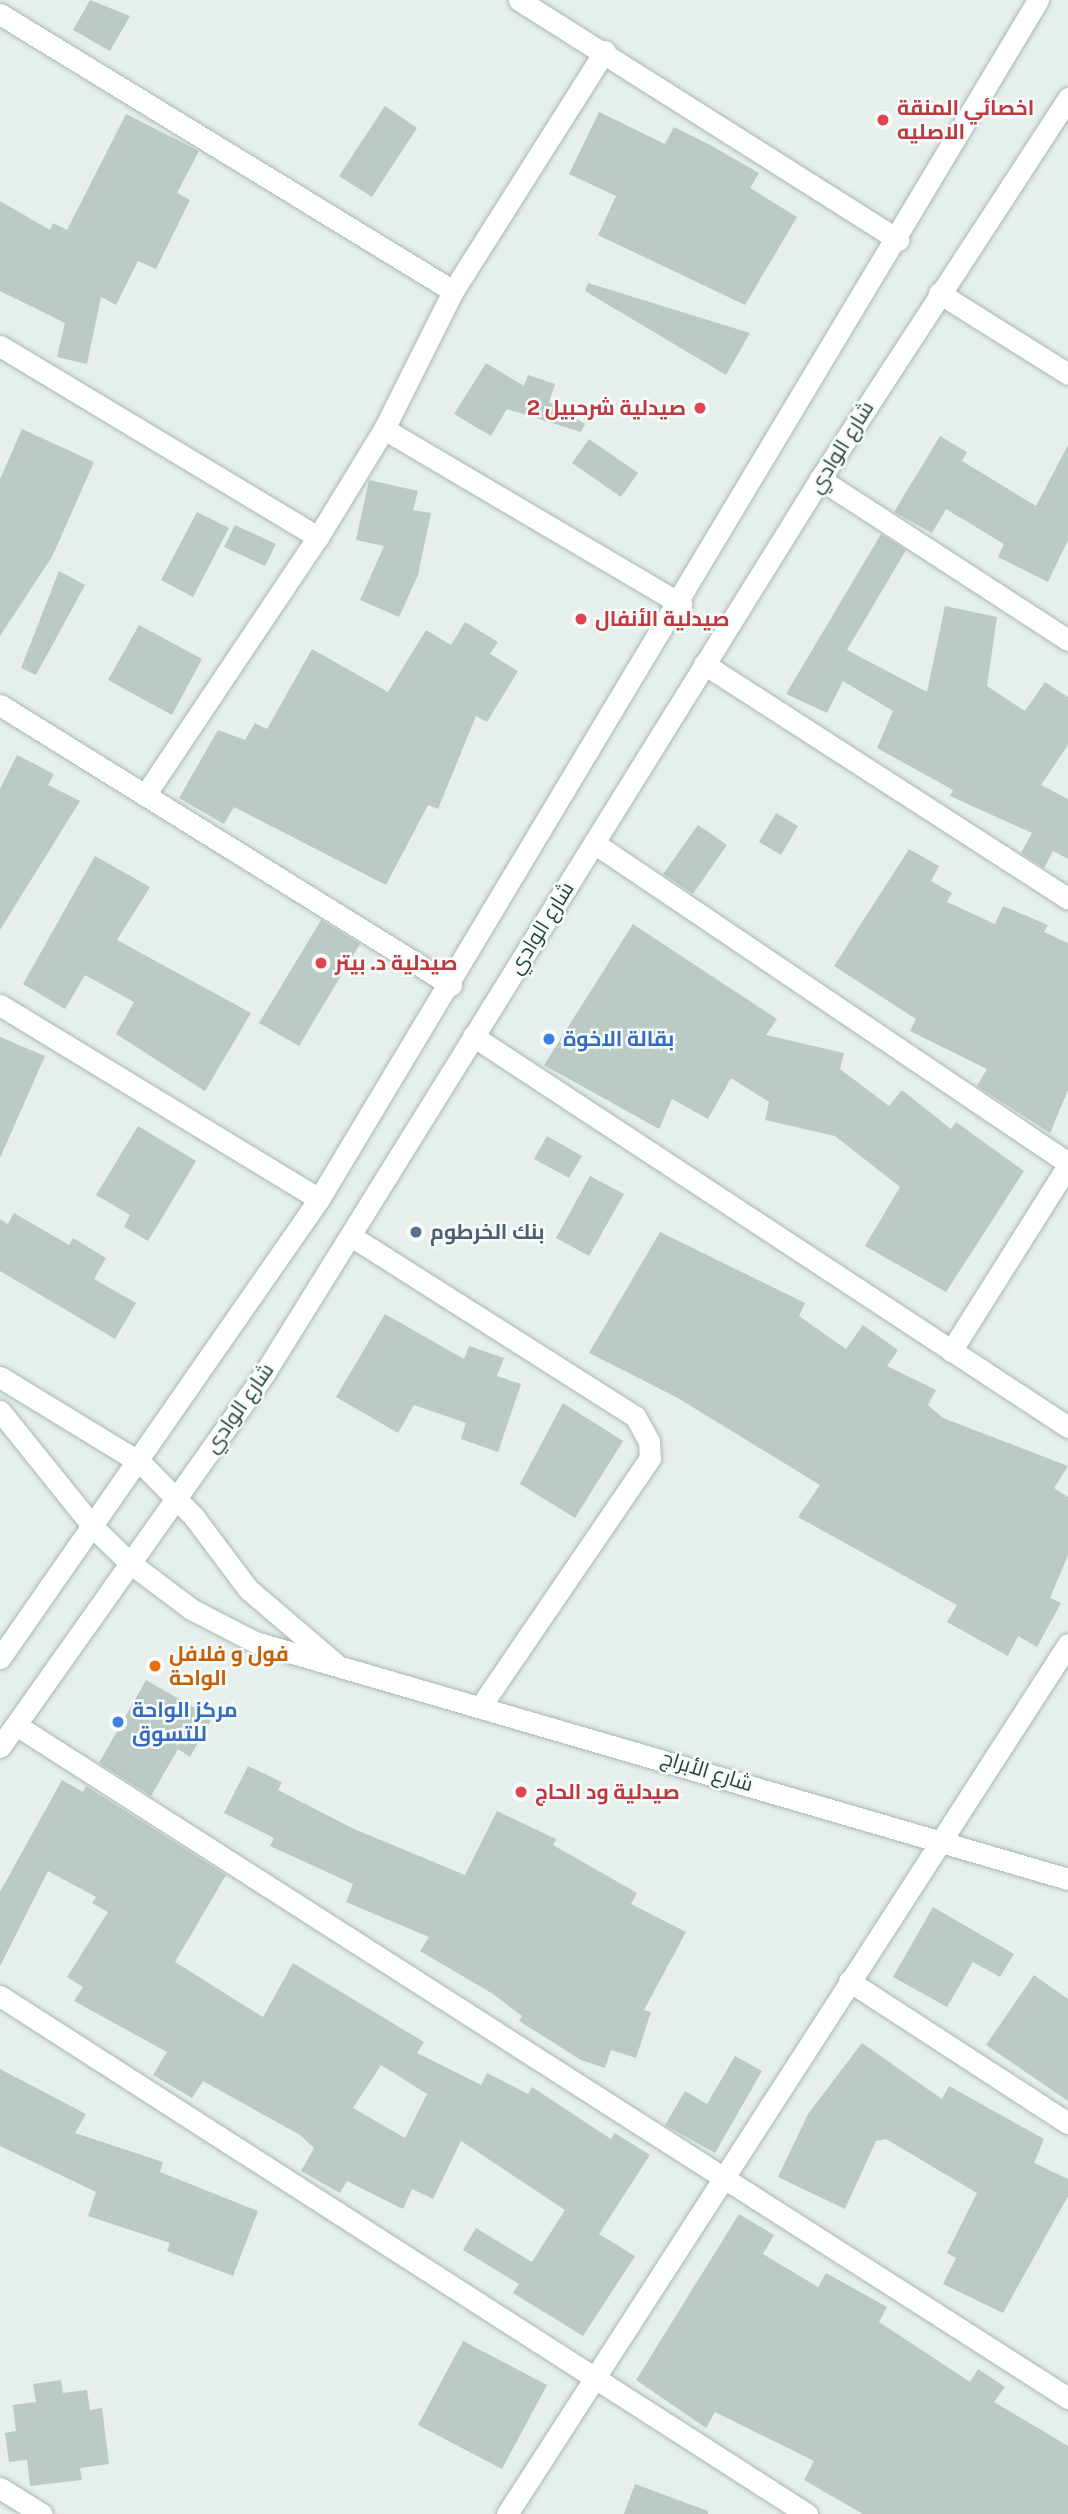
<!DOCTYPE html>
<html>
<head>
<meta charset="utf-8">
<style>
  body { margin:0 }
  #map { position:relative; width:1068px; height:2514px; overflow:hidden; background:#e6efeb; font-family:"Public Sans",Cairo,sans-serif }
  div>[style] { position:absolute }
  .building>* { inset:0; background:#bbcac4 }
  .roads { filter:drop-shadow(0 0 2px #a8b8b2) drop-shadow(0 0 2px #a8b8b2) }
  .minor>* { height:21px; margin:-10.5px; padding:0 10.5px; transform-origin:10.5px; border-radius:10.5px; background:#fff }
  .tertiary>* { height:21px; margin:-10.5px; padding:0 10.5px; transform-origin:10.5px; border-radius:10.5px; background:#fff }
  .secondary>* { height:21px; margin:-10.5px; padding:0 10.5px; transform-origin:10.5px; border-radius:10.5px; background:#fff }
  .dots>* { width:19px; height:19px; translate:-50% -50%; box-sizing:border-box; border:4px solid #f7fbf9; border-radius:50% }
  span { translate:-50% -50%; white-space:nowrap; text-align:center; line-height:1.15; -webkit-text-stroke:5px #f7fbf9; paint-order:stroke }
  .health-label { font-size:21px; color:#be3a42; font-weight:700 }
  .left { translate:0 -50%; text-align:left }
  .right { translate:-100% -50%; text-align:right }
  .street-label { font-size:21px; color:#24423a }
  .shop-label { font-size:21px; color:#366cbe; font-weight:700 }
  .service-label { font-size:21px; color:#4e5e75; font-weight:700 }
  .food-label { font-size:21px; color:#c56008; font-weight:700 }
</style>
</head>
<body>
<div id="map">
  <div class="building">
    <div style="clip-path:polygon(90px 0,130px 16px,110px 51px,73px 30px)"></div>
    <div style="clip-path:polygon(385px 106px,417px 128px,372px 197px,339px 176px)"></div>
    <div style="clip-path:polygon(599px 112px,665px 144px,674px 127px,710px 145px,759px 173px,750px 188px,797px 217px,745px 305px,598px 235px,616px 196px,569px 174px)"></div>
    <div style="clip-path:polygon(126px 114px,199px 151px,177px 193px,190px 200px,156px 269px,138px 261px,116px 305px,101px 297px,87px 364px,57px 357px,65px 323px,0 291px,0 201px,50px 230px,53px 223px,67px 230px)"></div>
    <div style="clip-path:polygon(588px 283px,750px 333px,726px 375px,585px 291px)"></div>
    <div style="clip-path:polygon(486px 363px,524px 386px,528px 375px,555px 384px,549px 402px,585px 424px,581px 432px,507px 409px,491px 436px,454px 414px)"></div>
    <div style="clip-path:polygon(22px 429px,94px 462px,52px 557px,0 636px,0 479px)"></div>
    <div style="clip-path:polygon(940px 436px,967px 452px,962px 461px,1036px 506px,1068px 445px,1068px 540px,1048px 582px,998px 557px,1004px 544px,946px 509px,932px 533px,894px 512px)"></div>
    <div style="clip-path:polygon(589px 439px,638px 473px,621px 497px,572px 463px)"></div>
    <div style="clip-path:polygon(369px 480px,418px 491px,413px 510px,431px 513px,418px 575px,399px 617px,360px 600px,384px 546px,356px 540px)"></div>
    <div style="clip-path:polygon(197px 512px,229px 528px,193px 597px,161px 580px)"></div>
    <div style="clip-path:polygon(235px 525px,276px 544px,265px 566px,224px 547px)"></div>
    <div style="clip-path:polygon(881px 534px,906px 550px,847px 650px,927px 692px,945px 606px,997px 617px,987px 686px,1025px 711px,1045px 682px,1068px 697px,1068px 745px,1041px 785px,1068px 799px,1068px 859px,1053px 851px,1044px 868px,1021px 853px,1032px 833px,950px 796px,953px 790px,877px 748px,893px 711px,843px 681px,827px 713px,786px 694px)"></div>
    <div style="clip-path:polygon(59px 571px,85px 585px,36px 675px,21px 668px)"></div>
    <div style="clip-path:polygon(465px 622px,498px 642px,490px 654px,518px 671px,487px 722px,476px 716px,438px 809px,428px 805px,386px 885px,234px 807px,224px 824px,179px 798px,218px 730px,245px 740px,255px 723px,267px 729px,312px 649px,388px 692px,426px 630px,451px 645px)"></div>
    <div style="clip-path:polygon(139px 625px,202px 659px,172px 715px,108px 680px)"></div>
    <div style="clip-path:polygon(17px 755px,54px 774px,48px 785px,80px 801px,0 930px,0 789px)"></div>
    <div style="clip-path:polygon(776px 813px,798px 826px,781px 855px,759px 842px)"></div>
    <div style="clip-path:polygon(698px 825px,727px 845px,693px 894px,663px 874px)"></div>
    <div style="clip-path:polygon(909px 849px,939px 866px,931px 881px,952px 893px,947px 902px,995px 924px,1003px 906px,1048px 925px,1044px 932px,1068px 943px,1068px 1090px,1050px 1133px,977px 1086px,987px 1069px,910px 1031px,916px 1019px,834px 966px)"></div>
    <div style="clip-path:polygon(95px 856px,150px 887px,117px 940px,251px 1013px,205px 1091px,116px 1034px,134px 1002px,85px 975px,65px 1009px,23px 984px)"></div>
    <div style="clip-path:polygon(321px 920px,360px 944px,299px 1046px,259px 1023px)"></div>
    <div style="clip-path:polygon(633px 924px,777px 1019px,766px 1035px,844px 1053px,840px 1069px,889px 1106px,902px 1090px,951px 1129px,956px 1122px,1024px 1171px,946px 1292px,865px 1246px,900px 1187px,835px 1136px,765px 1120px,769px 1102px,731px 1078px,708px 1119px,672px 1099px,659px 1129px,544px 1065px)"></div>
    <div style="clip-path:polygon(0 1037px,45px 1056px,0 1158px)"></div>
    <div style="clip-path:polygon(138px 1126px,196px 1161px,148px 1241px,124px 1227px,130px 1215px,96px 1195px)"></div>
    <div style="clip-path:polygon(547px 1136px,582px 1156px,569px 1178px,534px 1159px)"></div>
    <div style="clip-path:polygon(590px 1176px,624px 1194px,589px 1256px,556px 1238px)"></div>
    <div style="clip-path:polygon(14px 1213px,69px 1245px,73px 1238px,106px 1258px,94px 1279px,136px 1303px,115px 1339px,0 1271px,0 1219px,8px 1224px)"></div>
    <div style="clip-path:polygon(660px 1232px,805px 1303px,799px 1316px,846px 1349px,863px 1325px,898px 1350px,887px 1366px,936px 1390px,928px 1405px,943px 1418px,1068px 1466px,1054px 1488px,1068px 1497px,1068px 1555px,1050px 1598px,1061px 1603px,1037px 1647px,1018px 1636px,1008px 1656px,947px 1622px,957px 1605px,798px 1517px,820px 1485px,676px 1397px,589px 1353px)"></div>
    <div style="clip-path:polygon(385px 1314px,464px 1359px,469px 1346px,504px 1358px,497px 1376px,521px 1384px,498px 1452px,461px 1439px,466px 1423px,414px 1405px,398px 1433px,336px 1397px)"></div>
    <div style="clip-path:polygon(563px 1403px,623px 1441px,575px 1518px,520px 1484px)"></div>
    <div style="clip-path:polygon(146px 1680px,212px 1718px,190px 1757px,178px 1749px,151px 1796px,99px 1763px)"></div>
    <div style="clip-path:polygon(248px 1766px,282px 1782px,278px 1790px,354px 1829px,465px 1875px,497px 1811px,556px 1839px,553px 1845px,637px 1893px,631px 1904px,686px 1932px,644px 2010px,651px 2012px,636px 2058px,611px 2050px,605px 2068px,581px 2060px,519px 2021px,522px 2016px,493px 1994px,420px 1951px,429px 1937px,346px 1902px,353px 1884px,270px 1846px,274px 1838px,224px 1813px)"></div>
    <div style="clip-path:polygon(evenodd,62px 1780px,83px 1792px,86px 1786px,226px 1875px,175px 1962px,263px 2017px,293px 1963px,424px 2042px,417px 2053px,481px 2085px,487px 2073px,528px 2094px,532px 2087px,611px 2139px,615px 2133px,650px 2155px,599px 2234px,635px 2256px,583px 2336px,513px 2293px,519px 2284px,463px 2250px,476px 2228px,532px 2262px,565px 2210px,461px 2141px,433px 2199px,412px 2189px,403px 2209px,347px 2181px,340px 2193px,301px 2171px,314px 2148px,300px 2135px,203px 2081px,192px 2098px,153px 2075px,167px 2052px,74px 2001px,83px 1987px,67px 1977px,108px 1912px,92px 1903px,96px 1897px,48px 1871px,0 1966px,0 1892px,62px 1780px,381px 2065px,427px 2094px,405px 2138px,353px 2108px,381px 2065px)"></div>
    <div style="clip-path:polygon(933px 1907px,1014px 1954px,1000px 1977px,973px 1962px,947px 2007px,893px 1977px)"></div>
    <div style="clip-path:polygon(1034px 1975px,1068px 1999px,1068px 2101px,986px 2045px)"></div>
    <div style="clip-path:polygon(862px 2043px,942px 2099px,949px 2086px,1044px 2139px,1034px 2163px,1068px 2179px,1068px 2196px,1003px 2313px,943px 2284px,956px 2258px,947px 2253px,977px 2193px,886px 2139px,876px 2141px,845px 2209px,778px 2177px,808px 2114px)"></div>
    <div style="clip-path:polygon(735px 2056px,762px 2071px,715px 2153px,665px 2125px,685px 2091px,707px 2104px)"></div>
    <div style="clip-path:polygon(0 2069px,86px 2114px,75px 2133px,163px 2162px,160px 2172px,258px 2211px,233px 2276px,167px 2251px,170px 2243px,88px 2216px,96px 2192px,0 2146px)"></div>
    <div style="clip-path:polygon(739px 2214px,774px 2235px,763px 2254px,818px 2287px,826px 2273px,887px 2307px,879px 2322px,970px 2382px,978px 2369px,1005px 2387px,994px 2402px,1068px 2446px,1068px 2514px,863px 2514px,804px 2480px,814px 2461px,715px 2412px,706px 2428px,636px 2380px)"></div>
    <div style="clip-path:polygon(463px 2341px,547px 2385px,502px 2469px,418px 2425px)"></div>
    <div style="clip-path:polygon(61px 2380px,63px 2393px,87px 2390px,90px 2410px,102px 2408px,109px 2464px,80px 2468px,82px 2480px,30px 2486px,27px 2460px,9px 2462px,5px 2433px,16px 2431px,13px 2405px,36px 2402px,33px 2384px)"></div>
    <div style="clip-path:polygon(635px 2484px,708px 2511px,708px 2514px,624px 2514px)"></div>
  </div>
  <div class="roads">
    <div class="minor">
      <div style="left:519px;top:0;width:449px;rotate:32.3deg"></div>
      <div style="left:0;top:14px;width:531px;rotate:31.44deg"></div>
      <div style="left:939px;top:293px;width:152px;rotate:32.1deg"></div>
      <div style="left:0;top:346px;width:371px;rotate:31deg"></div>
      <div style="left:384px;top:429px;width:345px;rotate:30.5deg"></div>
      <div style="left:820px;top:479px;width:296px;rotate:33deg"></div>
      <div style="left:704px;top:664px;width:433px;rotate:32.8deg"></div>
      <div style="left:0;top:705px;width:531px;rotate:31.83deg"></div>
      <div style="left:145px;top:795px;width:311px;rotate:-56.2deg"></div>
      <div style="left:318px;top:537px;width:127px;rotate:-58.6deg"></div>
      <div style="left:384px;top:429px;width:154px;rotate:-63.4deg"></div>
      <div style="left:453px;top:291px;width:284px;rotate:-57.7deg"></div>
      <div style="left:594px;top:843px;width:572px;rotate:34.02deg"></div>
      <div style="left:0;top:1005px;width:373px;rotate:31.3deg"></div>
      <div style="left:473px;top:1036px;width:712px;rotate:33.31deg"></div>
      <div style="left:351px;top:1236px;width:336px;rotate:32.4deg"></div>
      <div style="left:635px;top:1416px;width:29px;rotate:61deg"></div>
      <div style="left:649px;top:1441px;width:17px;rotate:87deg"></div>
      <div style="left:650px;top:1458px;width:298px;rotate:124.3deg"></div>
      <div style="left:951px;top:1351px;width:220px;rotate:-57.8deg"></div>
      <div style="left:16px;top:1725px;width:1249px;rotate:32.61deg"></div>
      <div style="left:849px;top:1981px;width:261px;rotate:33deg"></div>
      <div style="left:0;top:1996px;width:959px;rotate:32.7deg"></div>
      <div style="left:0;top:2488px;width:49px;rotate:31.8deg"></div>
      <div style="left:507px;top:2514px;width:1035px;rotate:-57.18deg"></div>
    </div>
    <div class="tertiary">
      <div style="left:0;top:1377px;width:165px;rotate:31.4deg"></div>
      <div style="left:141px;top:1463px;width:76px;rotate:45.5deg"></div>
      <div style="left:194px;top:1517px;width:90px;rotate:53.1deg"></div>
      <div style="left:248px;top:1589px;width:114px;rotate:40.4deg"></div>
      <div style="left:0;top:1411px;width:150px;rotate:51.2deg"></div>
      <div style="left:94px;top:1528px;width:50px;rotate:44.2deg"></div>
      <div style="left:130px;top:1563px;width:76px;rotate:37deg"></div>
      <div style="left:191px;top:1609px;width:72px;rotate:27.3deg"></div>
      <div style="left:255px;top:1642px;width:847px;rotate:16.25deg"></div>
    </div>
    <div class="secondary">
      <div style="left:0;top:1658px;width:559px;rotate:-55.2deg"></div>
      <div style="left:319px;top:1199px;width:1398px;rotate:-59.05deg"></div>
      <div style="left:0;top:1747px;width:457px;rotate:-54.7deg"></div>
      <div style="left:264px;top:1374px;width:1054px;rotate:-58.15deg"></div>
      <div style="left:820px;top:479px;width:455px;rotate:-56.9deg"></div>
    </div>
  </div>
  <div class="dots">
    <div style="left:883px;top:120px;background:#e0444e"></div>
    <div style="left:700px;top:408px;background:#e0444e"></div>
    <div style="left:581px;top:619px;background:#e0444e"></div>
    <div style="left:321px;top:963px;background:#e0444e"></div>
    <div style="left:549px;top:1039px;background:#3f7fe0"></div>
    <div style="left:416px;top:1232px;background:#5c6f8a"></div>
    <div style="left:155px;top:1666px;background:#e8710a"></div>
    <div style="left:118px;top:1722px;background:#3f7fe0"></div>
    <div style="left:521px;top:1792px;background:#e0444e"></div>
  </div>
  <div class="health-label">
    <span class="left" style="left:897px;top:120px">اخصائي المنقة<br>الاصليه</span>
    <span class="right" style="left:686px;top:408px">صيدلية شرحبيل 2</span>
    <span class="left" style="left:595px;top:619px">صيدلية الأنفال</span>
    <span class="left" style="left:335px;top:963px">صيدلية د. بيتر</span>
    <span class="left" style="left:535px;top:1792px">صيدلية ود الحاج</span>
  </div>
  <div class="street-label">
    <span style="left:841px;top:447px;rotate:-58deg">شارع الوادي</span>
    <span style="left:541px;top:928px;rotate:-58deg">شارع الوادي</span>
    <span style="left:239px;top:1408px;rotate:-55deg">شارع الوادي</span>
    <span style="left:707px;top:1771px;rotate:17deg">شارع الأبراج</span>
  </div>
  <div class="shop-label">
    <span class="left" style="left:563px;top:1039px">بقالة الاخوة</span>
    <span class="left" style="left:132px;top:1722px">مركز الواحة<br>للتسوق</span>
  </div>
  <div class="service-label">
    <span class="left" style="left:430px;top:1232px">بنك الخرطوم</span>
  </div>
  <div class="food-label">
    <span class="left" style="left:169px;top:1666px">فول و فلافل<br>الواحة</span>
  </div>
</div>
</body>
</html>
